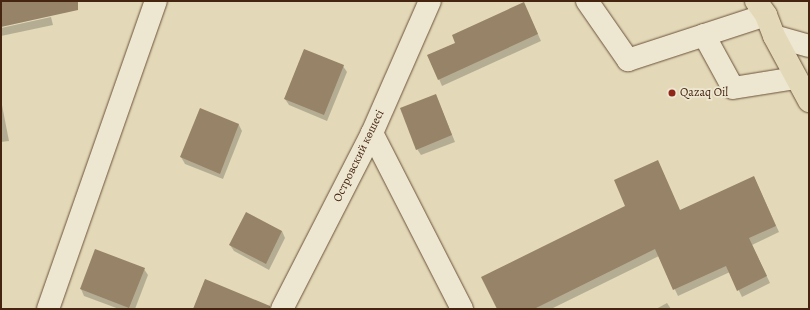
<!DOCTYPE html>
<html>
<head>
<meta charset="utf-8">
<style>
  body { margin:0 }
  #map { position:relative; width:810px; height:310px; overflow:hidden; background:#e3d9b8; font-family:Alegreya,serif }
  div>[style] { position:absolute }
  .shadow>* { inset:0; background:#0003 }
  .building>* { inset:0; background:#978367 }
  .roads { filter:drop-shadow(0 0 1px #6c523a) drop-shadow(0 0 1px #6c523a) }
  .minor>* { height:22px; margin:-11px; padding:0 11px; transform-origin:11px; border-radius:11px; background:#ede6d1 }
  .major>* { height:22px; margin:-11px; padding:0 11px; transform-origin:11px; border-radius:11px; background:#e3d9b8 }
  .dots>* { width:11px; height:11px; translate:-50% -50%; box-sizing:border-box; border:2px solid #ede6d1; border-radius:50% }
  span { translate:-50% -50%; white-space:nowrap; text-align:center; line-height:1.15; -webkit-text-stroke:3.5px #ede6d1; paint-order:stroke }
  .poi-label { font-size:12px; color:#452510 }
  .left { translate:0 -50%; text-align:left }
  .street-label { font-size:12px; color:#452510 }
  .frame { position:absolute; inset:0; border:2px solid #452510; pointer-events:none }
</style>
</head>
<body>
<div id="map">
  <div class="shadow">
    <div style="clip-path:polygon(527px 10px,541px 41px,442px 86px,439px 79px)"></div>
    <div style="clip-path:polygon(51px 17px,53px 25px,1px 36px,1px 28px)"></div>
    <div style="clip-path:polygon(343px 66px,347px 72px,327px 121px,289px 105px,285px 99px)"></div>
    <div style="clip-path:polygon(436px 95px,455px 142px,421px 155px,417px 149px)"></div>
    <div style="clip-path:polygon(1px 100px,9px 141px,1px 142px)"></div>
    <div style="clip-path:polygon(200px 109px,239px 125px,242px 131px,223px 179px,185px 164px,181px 157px)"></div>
    <div style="clip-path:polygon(754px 177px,779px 232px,752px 245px,770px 283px,742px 297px,730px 272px,678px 296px,659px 256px,551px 309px,498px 309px,680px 211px)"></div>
    <div style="clip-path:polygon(282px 231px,285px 238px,269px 270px,234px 251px,230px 245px)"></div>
    <div style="clip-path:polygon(144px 269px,148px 275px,135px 309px,119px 309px,84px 296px,81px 289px)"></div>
    <div style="clip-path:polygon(667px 303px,671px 309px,656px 309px)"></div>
  </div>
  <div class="building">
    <div style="clip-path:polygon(1px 1px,78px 1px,78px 10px,1px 27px)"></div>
    <div style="clip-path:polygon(524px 2px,538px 34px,438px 80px,427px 55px,455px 43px,452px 35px)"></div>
    <div style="clip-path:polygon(304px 49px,344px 65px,324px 115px,284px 99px)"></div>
    <div style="clip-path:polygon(436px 94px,452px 135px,416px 150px,400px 108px)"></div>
    <div style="clip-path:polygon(200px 108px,239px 124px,220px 174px,180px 157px)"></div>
    <div style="clip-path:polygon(658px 160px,680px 210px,754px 176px,776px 226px,749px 238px,767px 276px,737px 291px,726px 266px,673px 290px,655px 249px,534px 309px,497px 309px,481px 277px,625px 206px,614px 180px)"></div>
    <div style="clip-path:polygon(246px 212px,282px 231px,266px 264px,229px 245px)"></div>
    <div style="clip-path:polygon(95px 249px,145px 268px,129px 308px,80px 289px)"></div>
    <div style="clip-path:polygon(205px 279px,270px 306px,270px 309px,193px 309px)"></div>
  </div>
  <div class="roads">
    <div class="minor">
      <div style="left:587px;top:1px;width:72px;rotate:55.2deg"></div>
      <div style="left:628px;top:60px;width:145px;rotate:-18.1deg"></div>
      <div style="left:704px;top:35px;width:60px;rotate:61.3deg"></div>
      <div style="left:733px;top:88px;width:64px;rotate:-9deg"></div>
      <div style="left:774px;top:36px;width:36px;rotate:16deg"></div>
      <div style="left:372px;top:133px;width:198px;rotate:62.9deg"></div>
      <div style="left:48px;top:309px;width:326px;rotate:-70.7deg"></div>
      <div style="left:282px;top:309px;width:198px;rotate:-62.9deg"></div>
      <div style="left:372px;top:133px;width:144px;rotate:-66.3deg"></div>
    </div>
    <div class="major">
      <div style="left:756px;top:1px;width:17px;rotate:54deg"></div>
      <div style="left:766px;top:15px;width:22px;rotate:69deg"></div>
      <div style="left:774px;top:36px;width:74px;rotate:61.7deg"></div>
    </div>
  </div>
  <div class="dots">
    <div style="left:672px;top:93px;background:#8f2418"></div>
  </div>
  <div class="poi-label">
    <span class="left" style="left:680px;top:93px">Qazaq Oil</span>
  </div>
  <div class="street-label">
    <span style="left:359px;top:156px;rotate:-64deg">Островский көшесі</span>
  </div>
  <div class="frame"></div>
</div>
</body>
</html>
